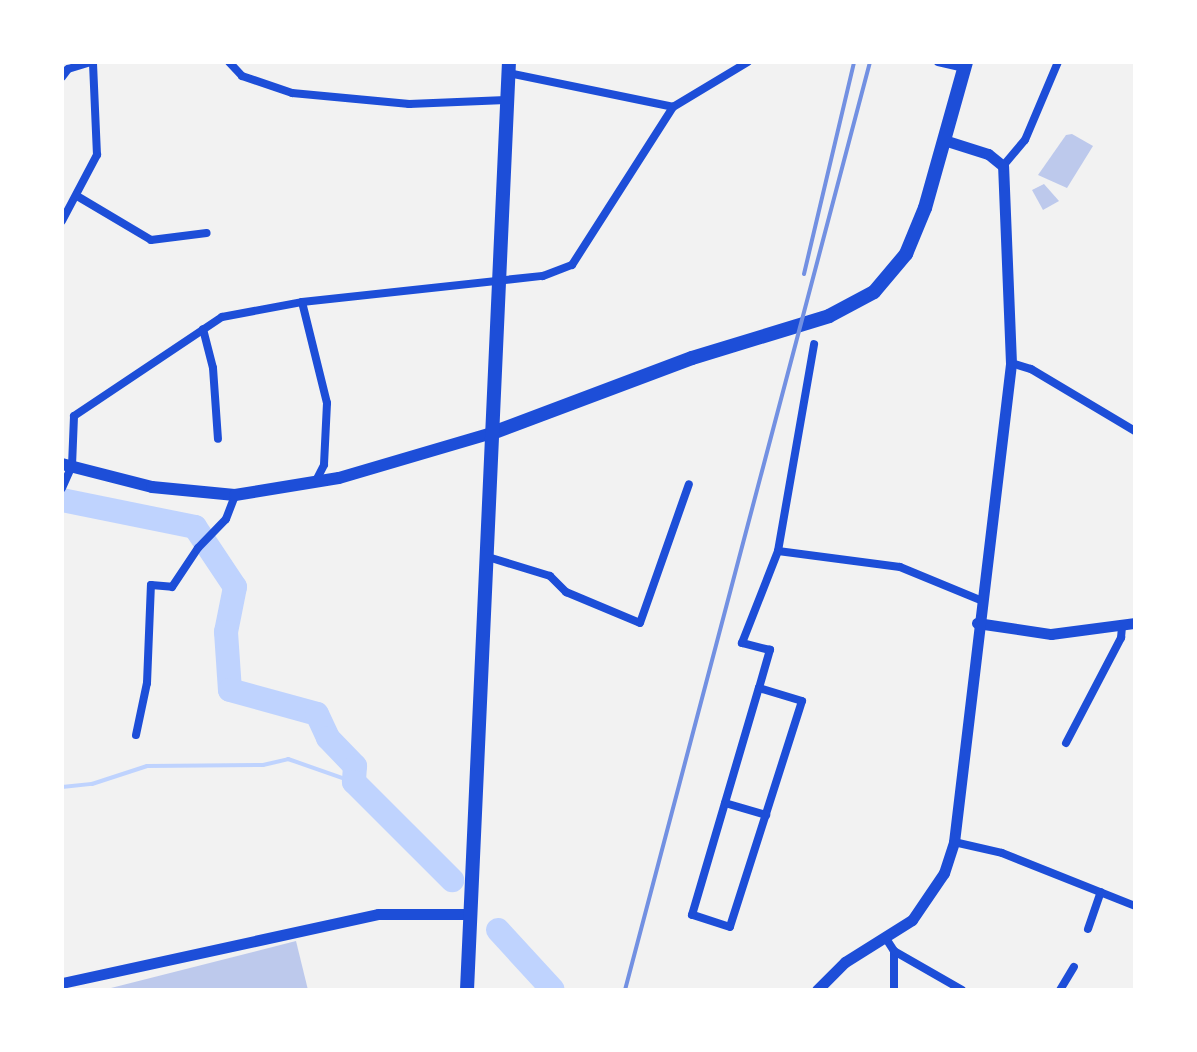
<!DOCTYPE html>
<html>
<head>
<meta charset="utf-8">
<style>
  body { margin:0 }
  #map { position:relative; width:1197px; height:1052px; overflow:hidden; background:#f2f2f2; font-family:Inter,sans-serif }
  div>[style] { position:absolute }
  .stream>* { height:4px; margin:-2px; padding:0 2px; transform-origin:2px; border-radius:2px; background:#bfd3fe }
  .river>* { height:24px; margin:-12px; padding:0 12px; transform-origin:12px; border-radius:12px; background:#bfd3fe }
  .building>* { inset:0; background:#bdc9ec }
  .minor>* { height:8px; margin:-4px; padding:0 4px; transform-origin:4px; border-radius:4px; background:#1d4ed8 }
  .tertiary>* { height:11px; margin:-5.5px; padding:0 5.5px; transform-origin:5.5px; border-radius:5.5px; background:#1d4ed8 }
  .secondary>* { height:12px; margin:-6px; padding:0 6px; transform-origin:6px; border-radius:6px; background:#1d4ed8 }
  .trunk>* { height:14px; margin:-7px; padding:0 7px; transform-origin:7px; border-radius:7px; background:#1d4ed8 }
  .rail>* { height:4px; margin:-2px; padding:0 2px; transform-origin:2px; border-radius:2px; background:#7290e2 }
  span { translate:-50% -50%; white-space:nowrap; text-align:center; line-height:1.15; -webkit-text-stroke:7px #fff; paint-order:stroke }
  .frame { position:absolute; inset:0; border:64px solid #fff; pointer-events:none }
</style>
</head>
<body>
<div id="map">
  <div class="stream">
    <div style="left:62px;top:787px;width:30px;rotate:-6deg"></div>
    <div style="left:92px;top:784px;width:58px;rotate:-18.1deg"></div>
    <div style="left:147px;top:766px;width:116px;rotate:-0.5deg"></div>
    <div style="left:263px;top:765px;width:26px;rotate:-13deg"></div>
    <div style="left:288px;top:759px;width:70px;rotate:19.2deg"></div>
  </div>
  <div class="river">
    <div style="left:62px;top:500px;width:136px;rotate:11.5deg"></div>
    <div style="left:195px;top:527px;width:72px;rotate:56.3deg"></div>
    <div style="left:235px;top:587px;width:46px;rotate:101.3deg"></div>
    <div style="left:226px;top:632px;width:58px;rotate:86.1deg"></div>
    <div style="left:230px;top:690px;width:90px;rotate:15.4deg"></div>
    <div style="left:317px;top:714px;width:26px;rotate:65deg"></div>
    <div style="left:328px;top:738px;width:39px;rotate:46deg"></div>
    <div style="left:355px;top:766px;width:16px;rotate:94deg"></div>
    <div style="left:354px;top:782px;width:139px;rotate:45deg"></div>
    <div style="left:498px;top:930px;width:81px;rotate:47.5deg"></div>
  </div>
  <div class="building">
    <div style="clip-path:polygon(1072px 134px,1093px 146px,1067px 188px,1038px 175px,1066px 135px)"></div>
    <div style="clip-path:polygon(1044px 184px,1059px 201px,1043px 210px,1032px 190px)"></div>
    <div style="clip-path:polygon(296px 941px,308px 990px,107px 990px,107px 989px)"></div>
  </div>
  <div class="minor">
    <div style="left:229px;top:62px;width:19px;rotate:47deg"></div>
    <div style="left:242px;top:76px;width:53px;rotate:18.8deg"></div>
    <div style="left:292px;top:93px;width:118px;rotate:5.4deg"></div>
    <div style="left:409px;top:104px;width:97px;rotate:-2.4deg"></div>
    <div style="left:938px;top:62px;width:27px;rotate:13deg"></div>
    <div style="left:508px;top:73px;width:168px;rotate:11.6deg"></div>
    <div style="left:673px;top:107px;width:87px;rotate:-31deg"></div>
    <div style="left:62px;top:77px;width:10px;rotate:-53deg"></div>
    <div style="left:68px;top:69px;width:24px;rotate:-17deg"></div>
    <div style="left:1003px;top:166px;width:34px;rotate:-50deg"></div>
    <div style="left:1025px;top:140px;width:85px;rotate:-67.1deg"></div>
    <div style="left:77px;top:196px;width:86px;rotate:30.7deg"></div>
    <div style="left:151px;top:240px;width:56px;rotate:-7.1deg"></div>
    <div style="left:62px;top:221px;width:75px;rotate:-62.1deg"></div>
    <div style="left:97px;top:155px;width:93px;rotate:-92.5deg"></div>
    <div style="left:302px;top:302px;width:104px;rotate:76.1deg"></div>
    <div style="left:327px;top:403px;width:62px;rotate:92.8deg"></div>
    <div style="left:324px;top:465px;width:20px;rotate:117deg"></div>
    <div style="left:203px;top:329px;width:40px;rotate:75.6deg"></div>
    <div style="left:213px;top:368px;width:71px;rotate:86deg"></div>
    <div style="left:1011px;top:363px;width:21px;rotate:17deg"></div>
    <div style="left:1031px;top:369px;width:121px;rotate:30.8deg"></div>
    <div style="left:62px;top:488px;width:24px;rotate:-66deg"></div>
    <div style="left:72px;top:466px;width:50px;rotate:-87.7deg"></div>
    <div style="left:74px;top:416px;width:178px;rotate:-33.8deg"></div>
    <div style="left:222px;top:317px;width:81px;rotate:-10.6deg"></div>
    <div style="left:302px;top:302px;width:242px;rotate:-6.2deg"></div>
    <div style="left:543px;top:276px;width:31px;rotate:-21deg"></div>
    <div style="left:572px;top:265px;width:188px;rotate:-57.4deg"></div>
    <div style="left:778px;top:551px;width:123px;rotate:7.5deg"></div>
    <div style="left:900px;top:567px;width:87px;rotate:22.4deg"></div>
    <div style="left:488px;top:557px;width:65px;rotate:17deg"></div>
    <div style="left:550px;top:576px;width:23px;rotate:45deg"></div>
    <div style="left:566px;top:592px;width:80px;rotate:22.7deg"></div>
    <div style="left:640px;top:623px;width:147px;rotate:-70.6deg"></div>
    <div style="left:759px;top:688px;width:45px;rotate:16.8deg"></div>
    <div style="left:802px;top:701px;width:237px;rotate:107.7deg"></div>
    <div style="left:730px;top:927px;width:40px;rotate:-162deg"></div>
    <div style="left:692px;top:915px;width:237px;rotate:-73.6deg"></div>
    <div style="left:759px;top:688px;width:40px;rotate:-74deg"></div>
    <div style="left:770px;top:650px;width:29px;rotate:-166deg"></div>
    <div style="left:742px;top:643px;width:99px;rotate:-68.6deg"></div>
    <div style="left:778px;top:551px;width:210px;rotate:-80.1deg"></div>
    <div style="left:136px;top:735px;width:53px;rotate:-78.1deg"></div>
    <div style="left:147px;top:683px;width:98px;rotate:-87.7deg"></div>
    <div style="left:151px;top:585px;width:21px;rotate:5deg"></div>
    <div style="left:172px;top:587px;width:47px;rotate:-56.3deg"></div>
    <div style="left:198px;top:548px;width:40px;rotate:-46deg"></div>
    <div style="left:226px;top:519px;width:26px;rotate:-69deg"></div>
    <div style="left:1066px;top:743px;width:119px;rotate:-62.4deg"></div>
    <div style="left:1121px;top:638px;width:12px;rotate:-85deg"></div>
    <div style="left:725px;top:803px;width:43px;rotate:16.3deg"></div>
    <div style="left:954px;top:842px;width:49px;rotate:12.9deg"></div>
    <div style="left:1002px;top:853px;width:143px;rotate:21.7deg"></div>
    <div style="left:1088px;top:929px;width:39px;rotate:-71deg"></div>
    <div style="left:885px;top:937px;width:17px;rotate:57deg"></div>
    <div style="left:894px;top:951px;width:39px;rotate:90deg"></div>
    <div style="left:894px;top:951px;width:78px;rotate:29.8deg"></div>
    <div style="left:1060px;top:990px;width:27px;rotate:-59deg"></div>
  </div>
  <div class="tertiary">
    <div style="left:977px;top:623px;width:75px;rotate:8.5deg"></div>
    <div style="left:1051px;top:634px;width:85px;rotate:-7.5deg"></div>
    <div style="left:62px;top:983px;width:323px;rotate:-12.3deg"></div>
    <div style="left:378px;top:914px;width:93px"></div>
    <div style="left:817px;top:990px;width:40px;rotate:-45deg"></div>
    <div style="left:845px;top:962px;width:79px;rotate:-32.1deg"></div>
    <div style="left:912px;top:920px;width:57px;rotate:-55.8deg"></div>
    <div style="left:944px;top:873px;width:33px;rotate:-72deg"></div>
    <div style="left:954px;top:842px;width:482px;rotate:-83.2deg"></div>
    <div style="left:1011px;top:363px;width:197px;rotate:-92.3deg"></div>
    <div style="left:1003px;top:166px;width:19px;rotate:-141deg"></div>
    <div style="left:988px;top:154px;width:43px;rotate:-162.4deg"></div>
  </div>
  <div class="secondary">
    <div style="left:62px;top:464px;width:93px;rotate:14.3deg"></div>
    <div style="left:152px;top:487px;width:83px;rotate:5.5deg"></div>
    <div style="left:235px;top:495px;width:105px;rotate:-9.3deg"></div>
    <div style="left:339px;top:478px;width:163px;rotate:-16.4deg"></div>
  </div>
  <div class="trunk">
    <div style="left:495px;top:432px;width:210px;rotate:-20.6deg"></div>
    <div style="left:692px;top:358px;width:143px;rotate:-17deg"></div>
    <div style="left:829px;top:316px;width:51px;rotate:-28.1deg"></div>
    <div style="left:874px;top:292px;width:50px;rotate:-49.9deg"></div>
    <div style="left:906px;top:254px;width:50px;rotate:-67.6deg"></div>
    <div style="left:925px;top:208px;width:152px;rotate:-74.3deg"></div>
    <div style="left:467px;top:990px;width:929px;rotate:-87.41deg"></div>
  </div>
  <div class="rail">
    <div style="left:804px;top:274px;width:218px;rotate:-76.7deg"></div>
    <div style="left:625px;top:990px;width:960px;rotate:-75.21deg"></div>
  </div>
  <div class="frame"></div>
</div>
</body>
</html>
